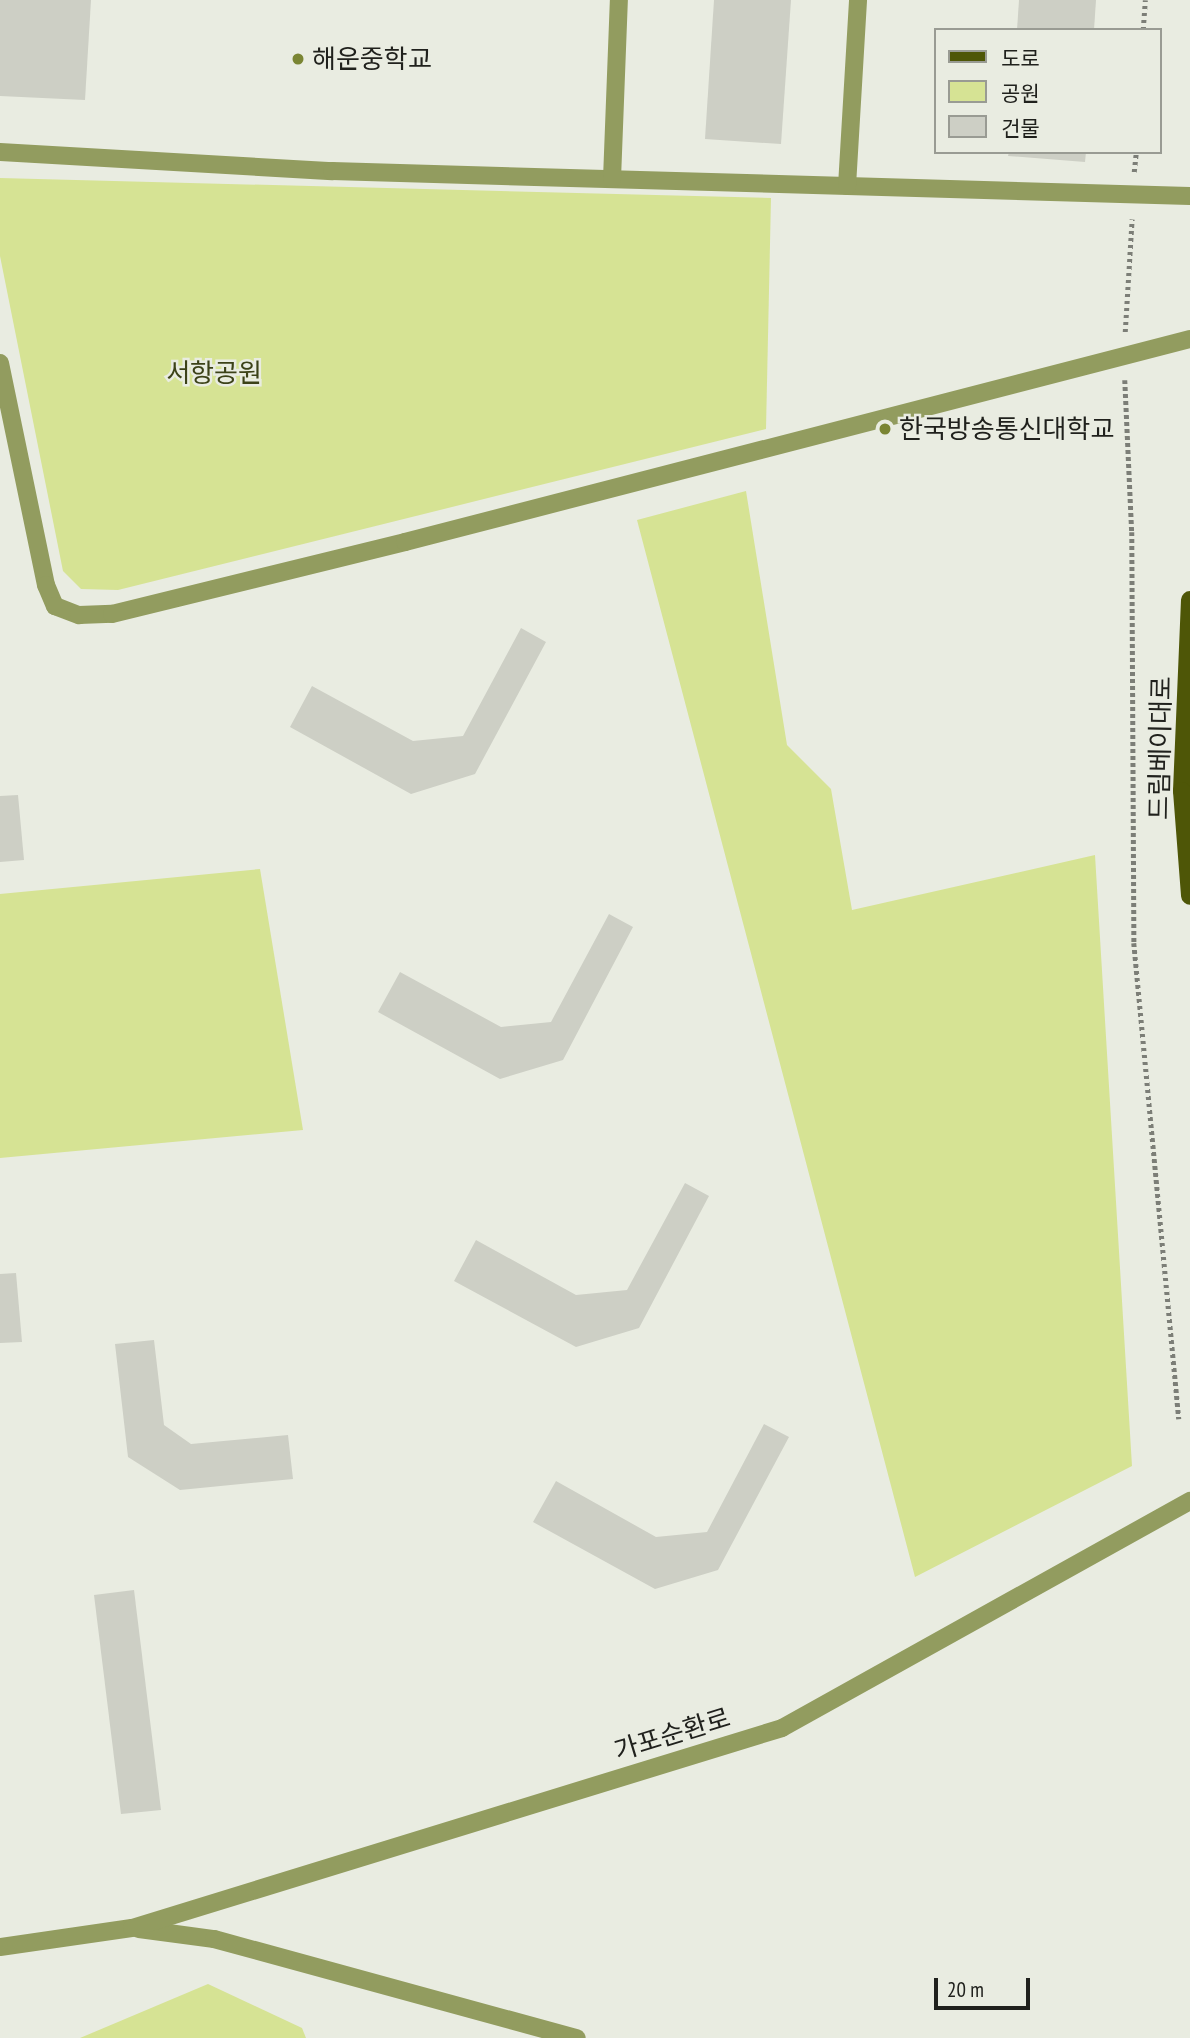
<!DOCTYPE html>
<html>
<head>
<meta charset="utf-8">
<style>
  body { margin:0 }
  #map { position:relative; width:1190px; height:2038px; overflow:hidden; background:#e9ece1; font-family:"PT Sans Narrow","Noto Sans KR",sans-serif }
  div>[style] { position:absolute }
  .green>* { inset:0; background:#d6e394 }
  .building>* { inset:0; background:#cdcfc5 }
  .path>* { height:4.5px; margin-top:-2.25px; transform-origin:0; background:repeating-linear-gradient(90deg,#7c7e77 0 3.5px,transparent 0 7px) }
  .minor>* { height:18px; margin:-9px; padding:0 9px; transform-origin:9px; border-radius:9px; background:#929c5f }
  .major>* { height:18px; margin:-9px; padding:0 9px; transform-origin:9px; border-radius:9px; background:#4e5607 }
  .dots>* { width:19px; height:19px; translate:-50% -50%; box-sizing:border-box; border:4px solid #e9ece1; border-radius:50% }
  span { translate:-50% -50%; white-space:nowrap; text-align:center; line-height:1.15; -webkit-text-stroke:5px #e9ece1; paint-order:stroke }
  .poi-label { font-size:26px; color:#20211d }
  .left { translate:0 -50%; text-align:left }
  .park-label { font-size:26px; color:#3c4218 }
  .street-label { font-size:26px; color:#20211d }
  .legend { position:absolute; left:934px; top:28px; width:228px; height:126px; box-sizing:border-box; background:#e9ece1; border:2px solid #999b93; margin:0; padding:9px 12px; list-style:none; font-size:21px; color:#20211d }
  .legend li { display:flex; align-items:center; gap:14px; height:35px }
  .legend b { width:35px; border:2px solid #999b93 }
  .scale { position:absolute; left:934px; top:1978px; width:96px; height:32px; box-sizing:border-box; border:4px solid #20211d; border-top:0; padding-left:9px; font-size:21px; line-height:24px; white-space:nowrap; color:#20211d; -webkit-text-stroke:5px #e9ece1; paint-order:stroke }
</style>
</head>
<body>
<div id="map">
  <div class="green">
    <div style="clip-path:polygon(0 178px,771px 198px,766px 429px,118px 590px,81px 589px,63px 571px,0 256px)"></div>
    <div style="clip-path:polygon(746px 491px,787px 745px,831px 789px,852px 910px,1095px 855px,1132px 1466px,915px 1577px,637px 520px)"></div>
    <div style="clip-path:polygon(260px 869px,303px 1130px,0 1158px,0 894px)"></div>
    <div style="clip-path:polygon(208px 1984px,302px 2028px,306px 2038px,80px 2038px)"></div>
  </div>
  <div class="building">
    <div style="clip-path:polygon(0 0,91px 0,85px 100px,0 96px)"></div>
    <div style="clip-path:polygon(714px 0,791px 0,781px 144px,705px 139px)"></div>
    <div style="clip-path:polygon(1019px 0,1096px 0,1094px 30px,1017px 30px)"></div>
    <div style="clip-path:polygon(1009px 152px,1086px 152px,1085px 162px,1008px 156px)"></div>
    <div style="clip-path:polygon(521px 628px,546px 642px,475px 774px,411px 794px,290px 727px,312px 686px,413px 741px,463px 736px)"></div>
    <div style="clip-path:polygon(18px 795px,24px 860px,0 862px,0 796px)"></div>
    <div style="clip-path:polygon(609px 914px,633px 927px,563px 1060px,500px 1079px,378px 1012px,400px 972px,501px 1027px,551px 1022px)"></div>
    <div style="clip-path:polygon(685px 1183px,709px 1196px,639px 1328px,576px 1347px,454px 1281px,476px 1240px,576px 1295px,627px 1290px)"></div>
    <div style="clip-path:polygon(16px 1273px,22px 1342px,0 1343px,0 1274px)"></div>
    <div style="clip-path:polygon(154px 1340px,164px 1425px,191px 1444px,288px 1435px,293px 1479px,180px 1490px,128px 1457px,115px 1344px)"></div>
    <div style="clip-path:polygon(764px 1424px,789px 1437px,718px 1570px,655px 1589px,533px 1522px,556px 1481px,656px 1537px,707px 1532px)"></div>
    <div style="clip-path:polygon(134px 1590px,161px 1810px,121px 1814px,94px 1595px)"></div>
  </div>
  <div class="path">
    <div style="left:1143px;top:30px;width:30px;rotate:-86deg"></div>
    <div style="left:1134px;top:172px;width:20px;rotate:-84deg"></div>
    <div style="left:1125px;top:332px;width:113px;rotate:-86.5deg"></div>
    <div style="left:1125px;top:380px;width:152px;rotate:87.4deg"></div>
    <div style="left:1132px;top:532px;width:411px;rotate:89.7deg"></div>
    <div style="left:1134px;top:943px;width:478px;rotate:84.6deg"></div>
  </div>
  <div class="minor">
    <div style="left:0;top:152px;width:333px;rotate:3.3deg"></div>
    <div style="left:332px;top:171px;width:858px;rotate:1.67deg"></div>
    <div style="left:612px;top:179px;width:179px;rotate:-87.8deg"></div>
    <div style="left:847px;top:186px;width:186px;rotate:-86.6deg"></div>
    <div style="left:0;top:363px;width:227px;rotate:78.3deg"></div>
    <div style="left:46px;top:585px;width:23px;rotate:67deg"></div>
    <div style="left:55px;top:606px;width:26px;rotate:21deg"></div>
    <div style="left:79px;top:615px;width:33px;rotate:-2deg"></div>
    <div style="left:112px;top:614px;width:302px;rotate:-13.8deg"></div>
    <div style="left:405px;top:542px;width:811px;rotate:-14.5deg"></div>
    <div style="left:139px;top:1929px;width:76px;rotate:7.6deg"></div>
    <div style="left:214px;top:1939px;width:376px;rotate:15.3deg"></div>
    <div style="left:0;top:1947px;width:133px;rotate:-8.2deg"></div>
    <div style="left:132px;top:1928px;width:680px;rotate:-17.1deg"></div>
    <div style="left:782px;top:1728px;width:467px;rotate:-29.1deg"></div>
  </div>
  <div class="major">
    <div style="left:1190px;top:600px;width:191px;rotate:92.4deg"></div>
    <div style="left:1182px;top:791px;width:105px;rotate:85.6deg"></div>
  </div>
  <div class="dots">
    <div style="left:298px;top:59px;background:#7a8533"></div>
    <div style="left:885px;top:429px;background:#7a8533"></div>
  </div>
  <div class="poi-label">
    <span class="left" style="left:312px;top:59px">해운중학교</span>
    <span class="left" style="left:899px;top:429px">한국방송통신대학교</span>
  </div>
  <div class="park-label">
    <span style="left:214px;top:373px">서항공원</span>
  </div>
  <div class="street-label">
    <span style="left:1160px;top:748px;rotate:-89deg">드림베이대로</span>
    <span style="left:672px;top:1734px;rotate:-17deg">가포순환로</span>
  </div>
  <ul class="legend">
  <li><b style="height:9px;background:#4e5607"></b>도로</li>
  <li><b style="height:19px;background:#d6e394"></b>공원</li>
  <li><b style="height:19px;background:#cdcfc5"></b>건물</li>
  </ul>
  <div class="scale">20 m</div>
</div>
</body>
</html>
